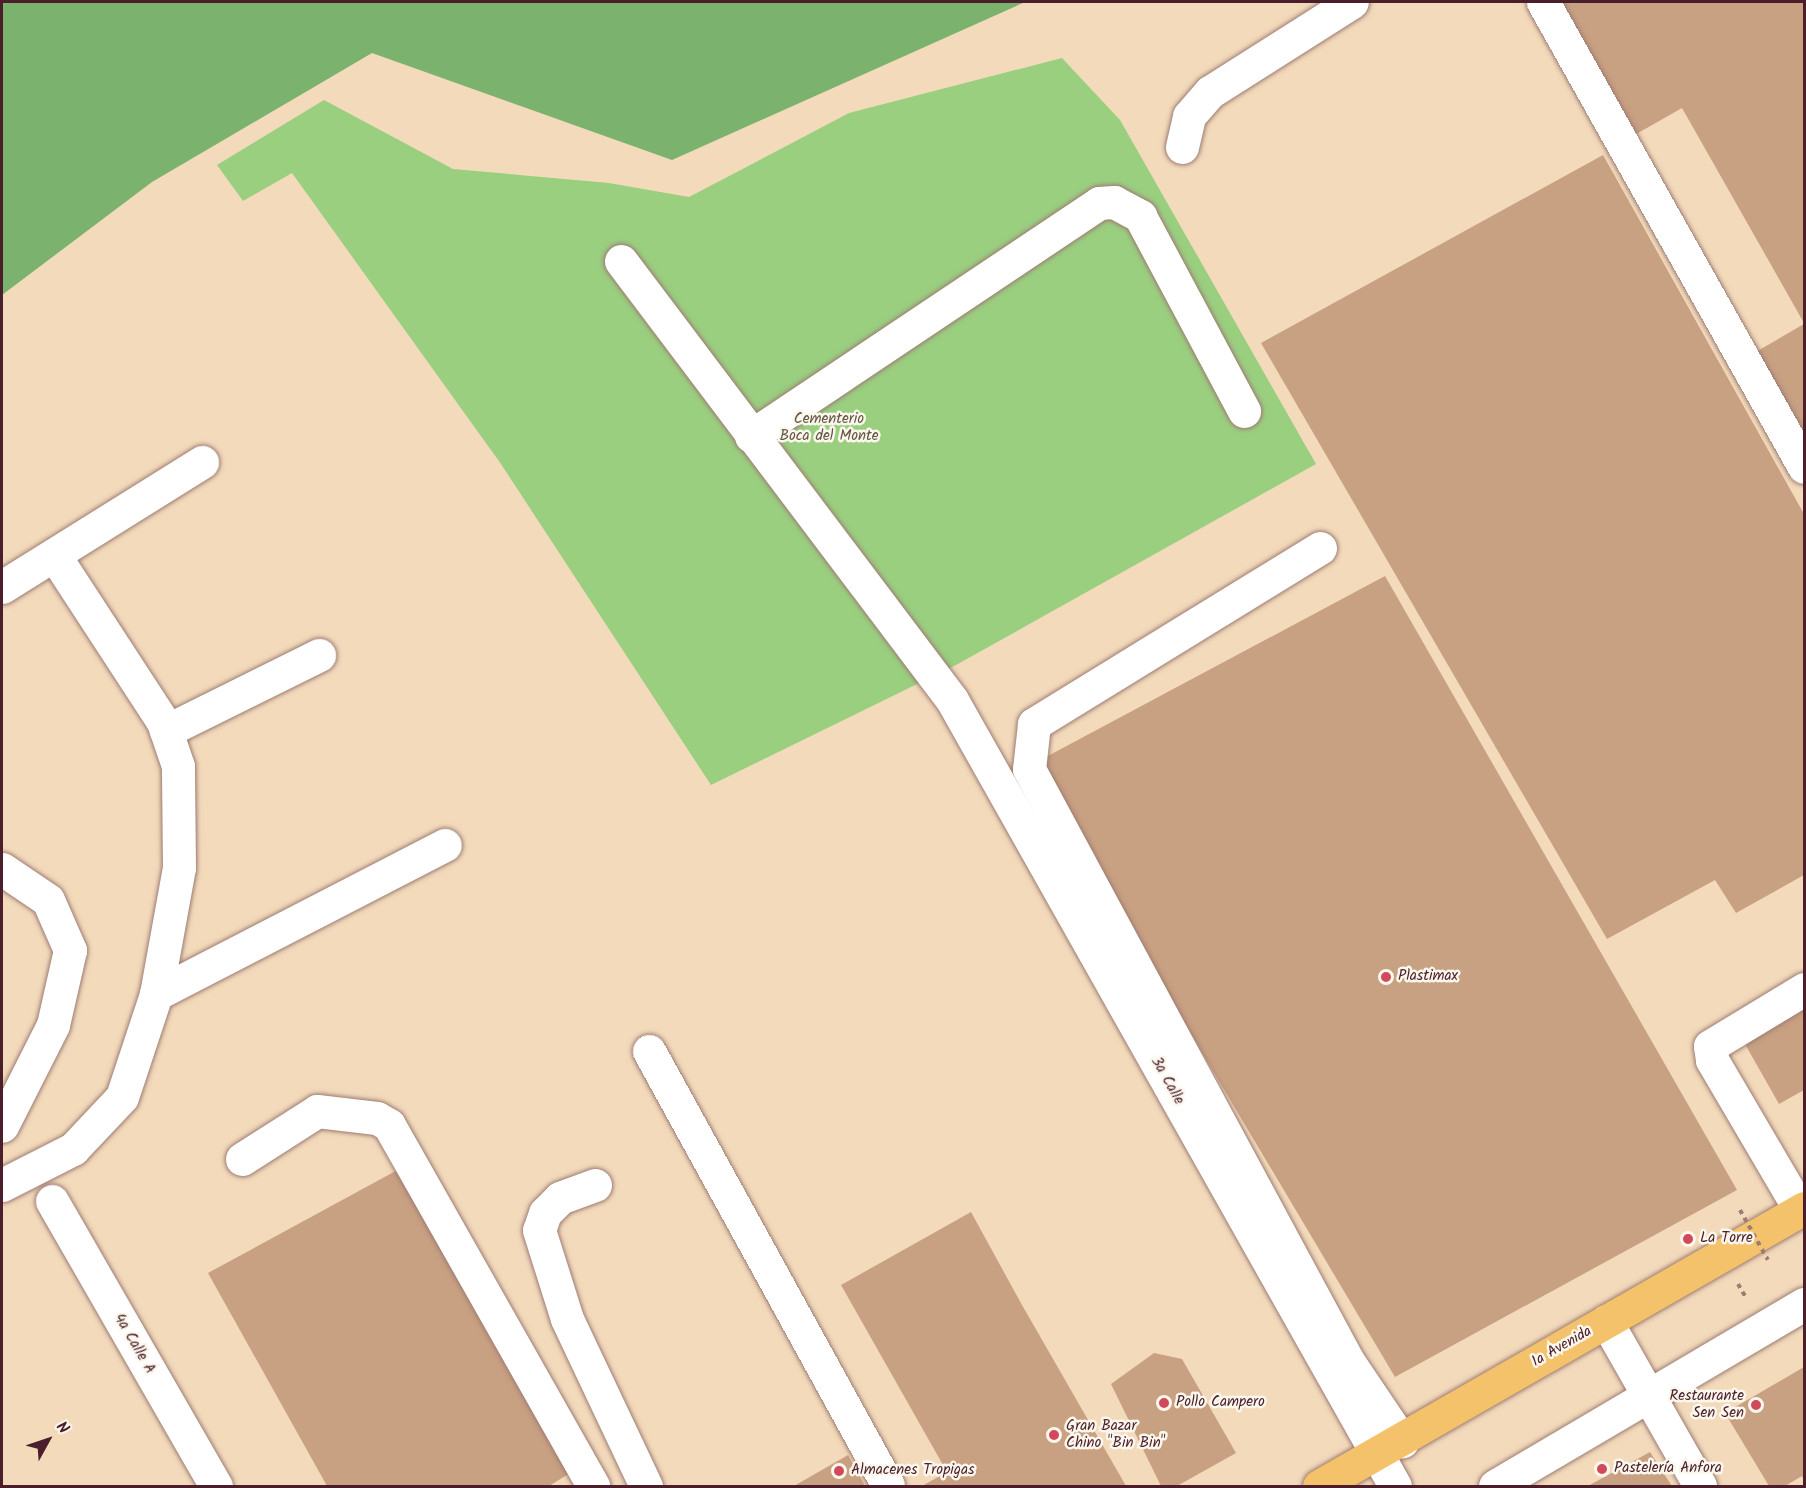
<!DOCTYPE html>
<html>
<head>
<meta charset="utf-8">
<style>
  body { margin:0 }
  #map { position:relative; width:1806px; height:1488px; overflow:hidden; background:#f3dabb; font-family:Kalam,sans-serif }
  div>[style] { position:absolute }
  .green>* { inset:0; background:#9acf80 }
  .forest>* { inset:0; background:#7bb26e }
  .building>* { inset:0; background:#c8a082 }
  .path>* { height:4px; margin-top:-2px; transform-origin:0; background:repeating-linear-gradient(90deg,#9e7c73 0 4.5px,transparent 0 9px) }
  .roads { filter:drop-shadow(0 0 2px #9e7c73) drop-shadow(0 0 2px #9e7c73) }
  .minor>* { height:33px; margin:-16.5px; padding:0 16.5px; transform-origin:16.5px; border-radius:16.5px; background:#fff }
  .major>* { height:33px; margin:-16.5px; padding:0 16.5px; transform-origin:16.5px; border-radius:16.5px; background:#f3c26a }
  .path-bridge>* { height:4px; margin-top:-2px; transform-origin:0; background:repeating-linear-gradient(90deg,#9e7c73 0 4.5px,transparent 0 9px) }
  .dots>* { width:16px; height:16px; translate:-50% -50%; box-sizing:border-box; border:3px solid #fbf7ec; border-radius:50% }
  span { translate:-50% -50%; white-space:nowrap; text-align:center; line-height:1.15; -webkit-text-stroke:5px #fbf7ec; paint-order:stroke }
  .park-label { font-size:15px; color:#625444 }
  .poi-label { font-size:15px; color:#4a1f2b }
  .left { translate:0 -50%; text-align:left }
  .right { translate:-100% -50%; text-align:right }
  .street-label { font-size:15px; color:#4a1f2b }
  .frame { position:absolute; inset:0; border:3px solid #4a1f2b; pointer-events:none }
  .north { position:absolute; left:18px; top:1410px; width:60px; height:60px; -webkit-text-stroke:4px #fbf7ec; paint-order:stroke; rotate:50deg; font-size:16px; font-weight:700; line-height:24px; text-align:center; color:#4a1f2b }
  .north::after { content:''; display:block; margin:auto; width:21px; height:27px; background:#4a1f2b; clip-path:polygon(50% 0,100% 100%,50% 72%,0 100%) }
</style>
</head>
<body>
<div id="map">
  <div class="green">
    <div style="clip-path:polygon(1062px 58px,1120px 120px,1316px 464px,956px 665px,711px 785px,501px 464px,292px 173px,243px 201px,217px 165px,324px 100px,453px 169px,609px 183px,689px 197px,849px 113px)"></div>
  </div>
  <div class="forest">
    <div style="clip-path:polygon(2px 2px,1025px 2px,672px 160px,372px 53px,152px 182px,2px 295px)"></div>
  </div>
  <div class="building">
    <div style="clip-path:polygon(1551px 2px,1804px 2px,1804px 323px,1682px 108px,1631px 137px)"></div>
    <div style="clip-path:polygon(1603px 155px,1804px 514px,1804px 875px,1736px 913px,1715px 880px,1607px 939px,1261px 343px)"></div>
    <div style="clip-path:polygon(1804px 324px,1804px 442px,1754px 353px)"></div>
    <div style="clip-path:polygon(1385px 576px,1737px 1190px,1395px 1377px,1031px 765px)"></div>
    <div style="clip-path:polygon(1804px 1003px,1804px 1090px,1779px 1104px,1741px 1037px)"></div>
    <div style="clip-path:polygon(403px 1167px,575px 1470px,549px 1486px,327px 1486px,208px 1273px)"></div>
    <div style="clip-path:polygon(971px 1212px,1022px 1305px,1126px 1486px,922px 1486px,947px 1472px,841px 1285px)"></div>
    <div style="clip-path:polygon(1154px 1353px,1182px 1359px,1236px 1453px,1177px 1486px,1161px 1486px,1111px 1384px)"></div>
    <div style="clip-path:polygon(1804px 1367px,1804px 1481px,1802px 1476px,1785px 1486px,1769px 1486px,1725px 1413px)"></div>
    <div style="clip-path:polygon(1650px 1452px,1672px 1486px,1588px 1486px)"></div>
    <div style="clip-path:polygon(848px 1455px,865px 1486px,794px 1486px)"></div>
  </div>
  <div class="path">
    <div style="left:1738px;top:1284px;width:16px;rotate:60deg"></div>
  </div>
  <div class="roads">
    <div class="minor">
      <div style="left:1543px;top:2px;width:533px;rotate:60.69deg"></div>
      <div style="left:1182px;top:147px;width:32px;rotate:-77deg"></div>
      <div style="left:1189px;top:116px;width:32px;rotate:-49deg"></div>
      <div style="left:1210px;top:92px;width:168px;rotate:-32.4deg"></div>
      <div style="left:621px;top:261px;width:550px;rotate:52.98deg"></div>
      <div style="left:952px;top:700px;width:902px;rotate:60.59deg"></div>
      <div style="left:751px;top:436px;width:419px;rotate:-33.8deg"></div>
      <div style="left:1099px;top:203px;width:15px;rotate:-4deg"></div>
      <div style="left:1114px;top:202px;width:30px;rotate:28deg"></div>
      <div style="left:1140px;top:216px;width:221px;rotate:61.9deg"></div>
      <div style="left:1320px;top:548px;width:336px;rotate:148.4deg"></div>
      <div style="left:1034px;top:724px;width:45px;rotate:96.3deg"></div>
      <div style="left:1029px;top:769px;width:672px;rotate:61.68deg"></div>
      <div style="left:1348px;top:1361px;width:97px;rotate:56deg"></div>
      <div style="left:2px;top:587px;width:236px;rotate:-32deg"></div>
      <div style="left:166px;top:731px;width:171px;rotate:-26.4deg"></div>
      <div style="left:2px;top:869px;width:55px;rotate:34deg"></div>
      <div style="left:48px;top:900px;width:55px;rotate:66.3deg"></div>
      <div style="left:70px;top:950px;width:77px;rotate:102.8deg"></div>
      <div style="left:53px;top:1025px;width:113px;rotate:116.8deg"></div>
      <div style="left:156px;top:994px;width:325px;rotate:-27.3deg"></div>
      <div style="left:649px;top:1051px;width:496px;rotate:61.2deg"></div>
      <div style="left:242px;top:1159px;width:89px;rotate:-32.6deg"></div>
      <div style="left:317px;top:1111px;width:60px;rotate:6.7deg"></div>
      <div style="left:377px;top:1118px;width:14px;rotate:30deg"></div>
      <div style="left:389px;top:1125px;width:415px;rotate:60.5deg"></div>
      <div style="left:2px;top:1185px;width:80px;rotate:-26.9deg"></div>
      <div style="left:73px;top:1149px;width:71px;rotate:-46.7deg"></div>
      <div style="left:122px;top:1097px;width:108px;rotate:-71.7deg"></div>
      <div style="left:156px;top:994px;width:128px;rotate:-79.7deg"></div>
      <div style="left:179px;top:868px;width:102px;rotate:-90.6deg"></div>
      <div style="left:178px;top:766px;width:46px;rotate:-108.8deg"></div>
      <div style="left:163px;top:722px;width:196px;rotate:-123.1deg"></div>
      <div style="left:595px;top:1185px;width:37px;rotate:160deg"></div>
      <div style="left:560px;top:1198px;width:21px;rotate:135deg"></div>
      <div style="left:545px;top:1213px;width:18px;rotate:109deg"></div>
      <div style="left:539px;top:1230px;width:93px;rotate:72.5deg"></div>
      <div style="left:567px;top:1319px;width:185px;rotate:64.7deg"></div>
      <div style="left:52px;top:1201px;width:329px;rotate:60.1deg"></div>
      <div style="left:1800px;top:1210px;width:174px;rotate:-120.4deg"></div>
      <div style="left:1712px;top:1060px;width:14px;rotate:-98deg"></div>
      <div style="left:1710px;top:1046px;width:110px;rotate:-31.2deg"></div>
      <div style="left:1606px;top:1321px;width:190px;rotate:60.3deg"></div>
      <div style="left:1495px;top:1486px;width:359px;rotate:-30.5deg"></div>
    </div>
    <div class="major">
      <div style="left:1319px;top:1486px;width:559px;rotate:-29.82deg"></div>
    </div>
  </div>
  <div class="path-bridge">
    <div style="left:1740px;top:1210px;width:57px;rotate:60.8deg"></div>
  </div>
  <div class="dots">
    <div style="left:1386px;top:977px;background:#d1495b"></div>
    <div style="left:1688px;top:1239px;background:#d1495b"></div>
    <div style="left:1164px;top:1403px;background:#d1495b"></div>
    <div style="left:1756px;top:1405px;background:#d1495b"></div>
    <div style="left:1054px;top:1435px;background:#d1495b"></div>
    <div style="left:1602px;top:1469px;background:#d1495b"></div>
    <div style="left:839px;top:1471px;background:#d1495b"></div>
  </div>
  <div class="park-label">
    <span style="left:829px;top:428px">Cementerio<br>Boca del Monte</span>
  </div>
  <div class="poi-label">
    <span class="left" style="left:1398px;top:977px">Plastimax</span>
    <span class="left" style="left:1700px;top:1239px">La Torre</span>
    <span class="right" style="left:1744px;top:1405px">Restaurante<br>Sen Sen</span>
    <span class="left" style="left:1176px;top:1403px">Pollo Campero</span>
    <span class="left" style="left:1066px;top:1435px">Gran Bazar<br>Chino "Bin Bin"</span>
    <span class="left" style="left:1614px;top:1469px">Pastelería Anfora</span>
    <span class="left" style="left:851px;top:1471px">Almacenes Tropigas</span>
  </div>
  <div class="street-label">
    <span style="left:1167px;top:1081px;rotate:61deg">3a Calle</span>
    <span style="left:134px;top:1344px;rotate:60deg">4a Calle A</span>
    <span style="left:1562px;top:1347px;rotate:-30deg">1a Avenida</span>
  </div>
  <div class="frame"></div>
  <div class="north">N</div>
</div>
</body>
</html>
